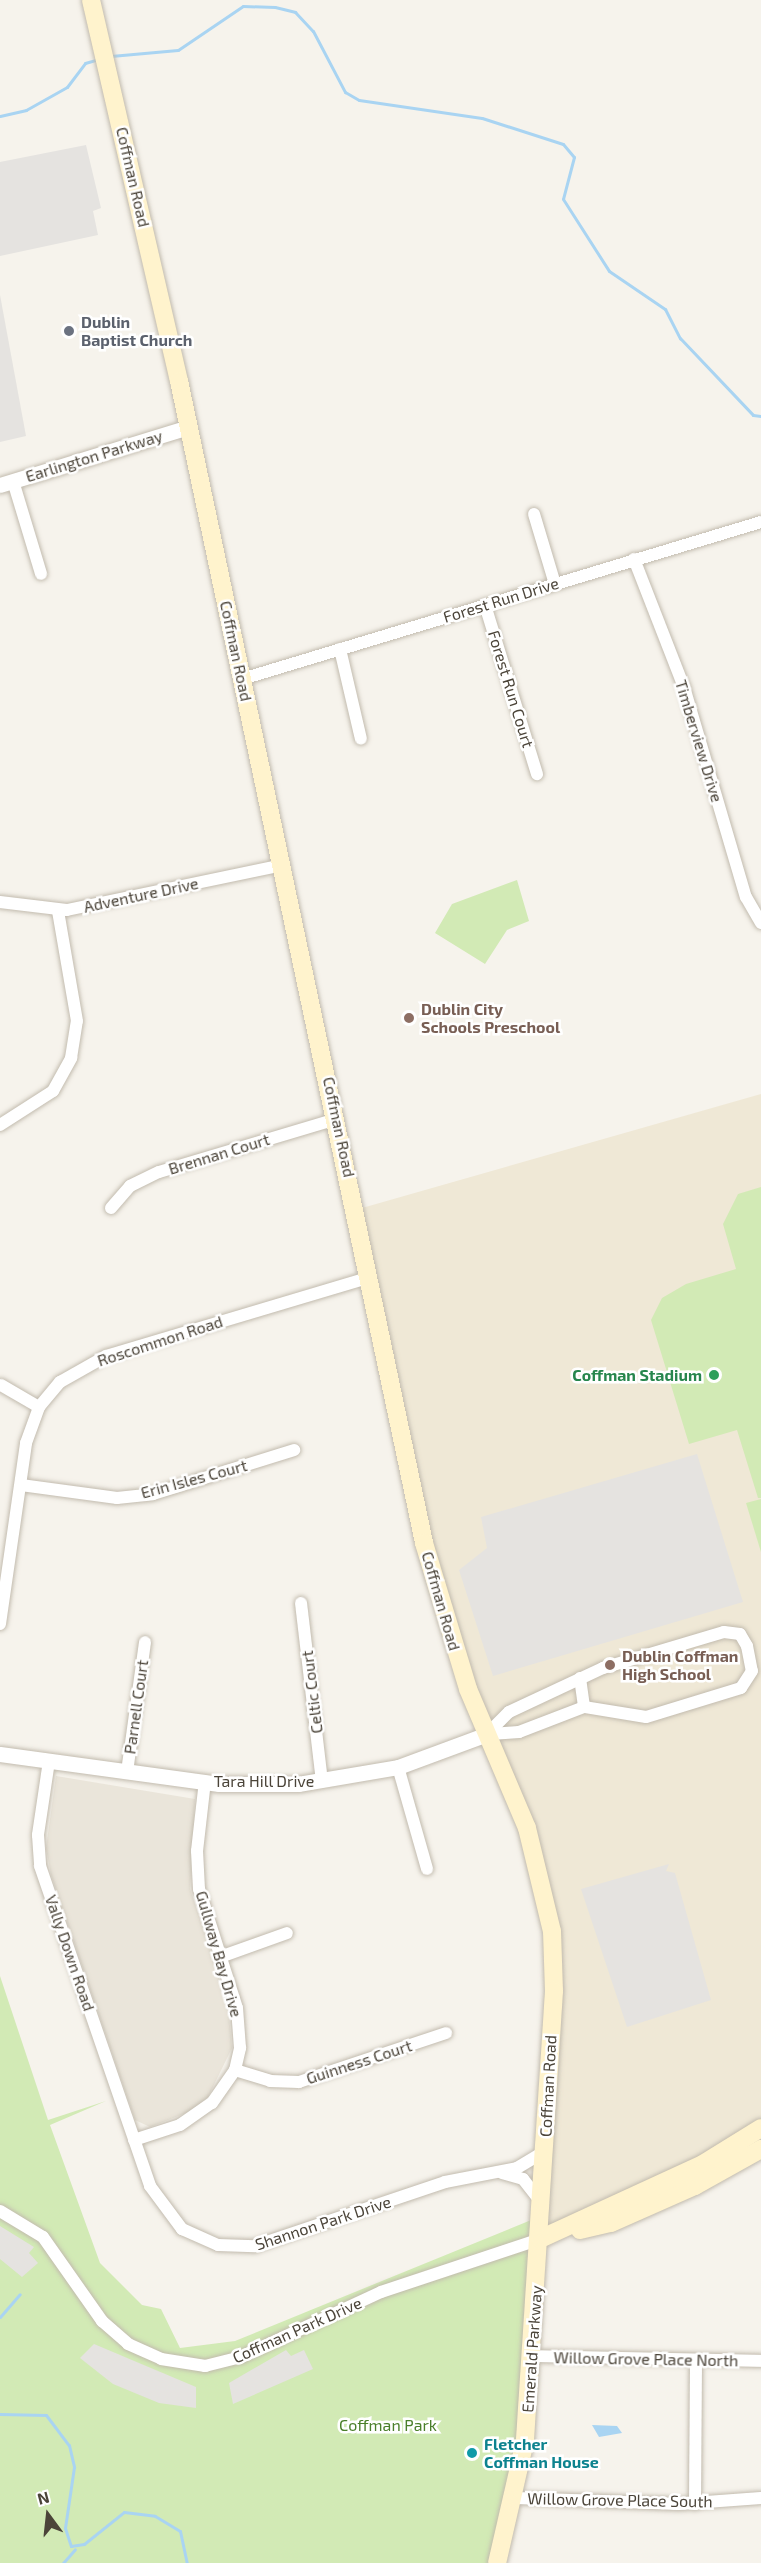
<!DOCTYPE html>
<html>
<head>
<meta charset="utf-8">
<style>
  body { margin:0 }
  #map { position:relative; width:761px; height:2563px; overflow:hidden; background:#f6f3ec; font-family:"Exo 2",sans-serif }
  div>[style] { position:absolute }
  .residential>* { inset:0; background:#eae5da }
  .education>* { inset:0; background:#efe8d6 }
  .green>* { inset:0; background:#d2eab5 }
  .parking>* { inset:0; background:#e5e3e0 }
  .water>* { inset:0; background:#a9d4f2 }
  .stream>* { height:3px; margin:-1.5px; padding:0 1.5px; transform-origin:1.5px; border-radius:1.5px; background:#a9d4f2 }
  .roads { filter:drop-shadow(0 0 2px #c2bbae) drop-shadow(0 0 2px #c2bbae) }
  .minor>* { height:12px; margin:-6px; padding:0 6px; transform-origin:6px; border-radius:6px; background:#fff }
  .tertiary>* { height:15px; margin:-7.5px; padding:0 7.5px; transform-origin:7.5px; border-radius:7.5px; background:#fff }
  .secondary>* { height:18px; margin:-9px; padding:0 9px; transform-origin:9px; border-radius:9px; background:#fff3cd }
  .dots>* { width:16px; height:16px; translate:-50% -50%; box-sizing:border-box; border:3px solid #fff; border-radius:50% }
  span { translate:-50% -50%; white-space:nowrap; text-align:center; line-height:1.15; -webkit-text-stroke:5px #fff; paint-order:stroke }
  .street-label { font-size:16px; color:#4b4439 }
  .worship-label { font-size:16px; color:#5b616d; font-weight:700 }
  .left { translate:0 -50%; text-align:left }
  .education-label { font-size:16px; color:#785e54; font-weight:700 }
  .leisure-label { font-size:16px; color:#27864d; font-weight:700 }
  .right { translate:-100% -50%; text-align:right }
  .park-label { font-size:16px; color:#4a7f2a }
  .culture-label { font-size:16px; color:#0d838f; font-weight:700 }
  .north { position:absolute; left:18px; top:2485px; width:60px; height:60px; -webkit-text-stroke:4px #fff; paint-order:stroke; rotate:345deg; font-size:16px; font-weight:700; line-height:24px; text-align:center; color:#4b4439 }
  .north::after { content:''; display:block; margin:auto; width:21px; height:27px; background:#4b4439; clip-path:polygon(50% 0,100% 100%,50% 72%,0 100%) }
</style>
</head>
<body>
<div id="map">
  <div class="residential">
    <div style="clip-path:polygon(56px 1776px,195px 1799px,190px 1889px,228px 2005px,232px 2048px,208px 2097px,191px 2111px,150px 2127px,135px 2120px,51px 1875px,46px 1848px)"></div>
  </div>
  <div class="education">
    <div style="clip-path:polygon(761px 1094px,761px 2128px,540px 2239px,549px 1910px,451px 1641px,355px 1210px)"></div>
  </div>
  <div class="green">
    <div style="clip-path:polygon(517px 880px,529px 921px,507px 930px,485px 964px,435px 933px,452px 904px)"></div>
    <div style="clip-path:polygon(761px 1187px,761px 1498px,758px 1498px,737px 1430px,689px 1444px,651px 1320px,662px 1298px,686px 1284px,736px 1269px,723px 1224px,738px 1194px)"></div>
    <div style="clip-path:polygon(761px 1499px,761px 1552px,746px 1503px)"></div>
    <div style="clip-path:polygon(0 1976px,48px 2120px,106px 2101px,50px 2125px,100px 2263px,142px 2305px,161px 2309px,180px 2348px,235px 2341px,541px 2216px,531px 2356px,497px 2563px,0 2563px)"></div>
  </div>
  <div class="parking">
    <div style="clip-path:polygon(86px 145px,101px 208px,93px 211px,98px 235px,0 256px,0 162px)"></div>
    <div style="clip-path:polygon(0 295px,26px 436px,0 442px)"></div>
    <div style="clip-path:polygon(697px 1454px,743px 1602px,493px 1676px,459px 1570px,487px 1548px,481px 1517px)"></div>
    <div style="clip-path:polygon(669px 1864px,666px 1871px,675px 1873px,711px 2000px,627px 2027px,581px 1889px)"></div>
    <div style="clip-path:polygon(0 2226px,34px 2247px,29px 2253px,38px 2263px,22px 2277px,0 2259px)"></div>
    <div style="clip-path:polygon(94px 2344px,196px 2387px,196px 2408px,159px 2403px,113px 2384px,80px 2358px)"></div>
    <div style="clip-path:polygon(286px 2350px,291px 2356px,304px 2350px,313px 2369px,233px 2404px,229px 2383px)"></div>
  </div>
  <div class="water">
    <div style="clip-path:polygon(592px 2425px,617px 2426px,622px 2433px,599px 2437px)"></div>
  </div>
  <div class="stream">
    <div style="left:111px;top:56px;width:67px;rotate:-5.1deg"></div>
    <div style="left:178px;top:50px;width:78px;rotate:-34.1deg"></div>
    <div style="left:243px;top:6px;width:32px;rotate:2deg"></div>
    <div style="left:275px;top:7px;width:21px;rotate:14deg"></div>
    <div style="left:295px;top:12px;width:26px;rotate:47deg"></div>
    <div style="left:313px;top:31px;width:69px;rotate:62.3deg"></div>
    <div style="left:345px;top:92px;width:16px;rotate:30deg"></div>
    <div style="left:359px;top:100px;width:124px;rotate:8.3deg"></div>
    <div style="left:482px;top:118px;width:85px;rotate:17.8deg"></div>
    <div style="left:563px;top:144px;width:17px;rotate:50deg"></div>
    <div style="left:574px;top:157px;width:43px;rotate:104.7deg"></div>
    <div style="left:563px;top:199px;width:85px;rotate:57.4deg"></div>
    <div style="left:609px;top:271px;width:68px;rotate:34.2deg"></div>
    <div style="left:665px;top:309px;width:33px;rotate:63deg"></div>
    <div style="left:680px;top:338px;width:106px;rotate:46.5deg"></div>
    <div style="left:753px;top:415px;width:8px;rotate:7deg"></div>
    <div style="left:0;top:116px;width:27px;rotate:-13deg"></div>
    <div style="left:26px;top:110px;width:47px;rotate:-29.3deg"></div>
    <div style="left:67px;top:87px;width:30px;rotate:-53deg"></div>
    <div style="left:85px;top:63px;width:15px;rotate:-16deg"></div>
    <div style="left:0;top:2317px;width:30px;rotate:-49deg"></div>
    <div style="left:0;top:2414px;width:46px;rotate:1.2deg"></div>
    <div style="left:46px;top:2415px;width:38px;rotate:53deg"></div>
    <div style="left:69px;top:2445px;width:23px;rotate:77deg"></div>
    <div style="left:74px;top:2467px;width:62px;rotate:98.4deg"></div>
    <div style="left:65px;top:2528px;width:19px;rotate:72deg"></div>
    <div style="left:71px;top:2546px;width:13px;rotate:-9deg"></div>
    <div style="left:84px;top:2544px;width:51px;rotate:-38.7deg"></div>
    <div style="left:124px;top:2512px;width:31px;rotate:7deg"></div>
    <div style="left:155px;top:2516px;width:29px;rotate:31deg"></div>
    <div style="left:180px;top:2531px;width:33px;rotate:78deg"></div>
    <div style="left:63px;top:2563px;width:18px;rotate:-49deg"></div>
  </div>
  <div class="roads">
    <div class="minor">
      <div style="left:13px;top:481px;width:97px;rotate:73.2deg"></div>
      <div style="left:534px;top:514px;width:73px;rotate:73.3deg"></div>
      <div style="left:634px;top:559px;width:137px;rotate:68.7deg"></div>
      <div style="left:684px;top:687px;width:219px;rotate:73.6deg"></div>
      <div style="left:746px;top:897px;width:30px;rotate:60deg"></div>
      <div style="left:485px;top:605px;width:177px;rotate:72.9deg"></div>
      <div style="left:340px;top:649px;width:92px;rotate:76.9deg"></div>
      <div style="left:242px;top:679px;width:542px;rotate:-16.83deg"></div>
      <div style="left:0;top:902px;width:67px;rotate:6.8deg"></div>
      <div style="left:67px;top:910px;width:220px;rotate:-11.8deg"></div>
      <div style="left:0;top:1125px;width:63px;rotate:-32.7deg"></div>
      <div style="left:53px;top:1091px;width:38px;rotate:-61deg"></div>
      <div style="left:71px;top:1058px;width:37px;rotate:-81deg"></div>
      <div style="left:77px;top:1021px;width:112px;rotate:-99.8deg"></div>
      <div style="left:111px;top:1208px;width:29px;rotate:-49deg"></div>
      <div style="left:130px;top:1186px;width:32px;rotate:-26deg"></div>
      <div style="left:159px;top:1172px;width:186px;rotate:-16.6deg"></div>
      <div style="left:1px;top:1385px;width:44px;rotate:30.1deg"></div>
      <div style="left:21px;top:1485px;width:97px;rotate:7.7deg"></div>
      <div style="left:117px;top:1498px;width:36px;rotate:-6deg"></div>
      <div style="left:153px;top:1494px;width:148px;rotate:-17.3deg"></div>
      <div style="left:301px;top:1603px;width:179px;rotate:83.3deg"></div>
      <div style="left:0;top:1624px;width:183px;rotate:-81.8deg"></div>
      <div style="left:26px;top:1443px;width:38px;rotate:-70deg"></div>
      <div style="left:39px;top:1407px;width:33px;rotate:-50deg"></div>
      <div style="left:60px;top:1382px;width:53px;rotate:-29.5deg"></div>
      <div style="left:106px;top:1356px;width:273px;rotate:-16.6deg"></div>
      <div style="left:724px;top:1632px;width:16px;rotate:7deg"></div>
      <div style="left:740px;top:1634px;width:14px;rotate:60deg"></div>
      <div style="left:747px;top:1646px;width:25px;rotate:79deg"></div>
      <div style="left:752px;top:1671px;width:20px;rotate:123deg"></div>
      <div style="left:741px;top:1688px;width:99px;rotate:163deg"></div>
      <div style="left:646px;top:1717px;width:63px;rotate:-170.8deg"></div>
      <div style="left:584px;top:1707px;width:70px;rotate:159deg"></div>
      <div style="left:519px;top:1732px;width:32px;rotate:176deg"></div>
      <div style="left:487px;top:1734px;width:31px;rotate:-45deg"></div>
      <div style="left:509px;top:1712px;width:104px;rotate:-25.1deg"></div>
      <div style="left:603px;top:1668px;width:126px;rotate:-16.6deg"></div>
      <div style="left:580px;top:1678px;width:29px;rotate:82deg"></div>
      <div style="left:49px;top:1761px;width:75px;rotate:98.5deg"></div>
      <div style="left:38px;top:1835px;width:31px;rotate:86deg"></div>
      <div style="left:40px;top:1866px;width:338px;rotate:71deg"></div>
      <div style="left:150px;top:2186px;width:54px;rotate:53.3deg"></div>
      <div style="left:182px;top:2229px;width:39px;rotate:24deg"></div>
      <div style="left:218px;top:2245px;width:37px;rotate:2deg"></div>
      <div style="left:255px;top:2246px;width:200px;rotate:-18.6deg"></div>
      <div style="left:445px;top:2182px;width:73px;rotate:-11deg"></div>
      <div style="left:517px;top:2168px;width:33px;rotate:-31deg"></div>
      <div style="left:398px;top:1767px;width:106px;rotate:74.1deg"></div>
      <div style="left:127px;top:1772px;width:131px;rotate:-82.1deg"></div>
      <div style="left:220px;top:1957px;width:71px;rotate:-19.7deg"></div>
      <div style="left:235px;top:2070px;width:37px;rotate:17deg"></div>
      <div style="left:270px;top:2081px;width:29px;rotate:2deg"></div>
      <div style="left:299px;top:2082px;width:155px;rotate:-18.4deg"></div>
      <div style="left:134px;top:2140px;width:48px;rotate:-18.1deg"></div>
      <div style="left:180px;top:2125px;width:39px;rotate:-35deg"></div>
      <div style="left:212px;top:2103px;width:40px;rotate:-55.1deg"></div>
      <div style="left:235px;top:2070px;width:23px;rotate:-77deg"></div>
      <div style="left:240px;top:2048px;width:40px;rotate:-94.3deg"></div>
      <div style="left:237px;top:2008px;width:125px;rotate:-107.7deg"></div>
      <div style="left:199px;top:1889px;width:38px;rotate:-93deg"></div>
      <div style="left:197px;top:1851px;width:70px;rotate:-83.5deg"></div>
      <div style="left:502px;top:2173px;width:22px;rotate:16deg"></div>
      <div style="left:523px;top:2179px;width:29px;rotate:52deg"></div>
      <div style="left:0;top:2211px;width:50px;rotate:31.2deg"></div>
      <div style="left:43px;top:2237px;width:103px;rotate:54.9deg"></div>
      <div style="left:102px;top:2321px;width:35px;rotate:41deg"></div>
      <div style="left:128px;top:2344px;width:36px;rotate:24deg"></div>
      <div style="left:161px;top:2359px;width:45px;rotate:9deg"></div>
      <div style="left:205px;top:2366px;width:37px;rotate:-14deg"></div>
      <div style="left:241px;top:2357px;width:154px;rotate:-24.9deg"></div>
      <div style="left:381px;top:2292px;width:168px;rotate:-18.4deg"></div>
      <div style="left:531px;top:2356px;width:230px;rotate:1.2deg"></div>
      <div style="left:516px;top:2498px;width:163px;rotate:2.1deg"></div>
      <div style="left:679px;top:2504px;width:82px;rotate:-4.2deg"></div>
      <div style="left:695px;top:2504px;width:144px;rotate:-89.6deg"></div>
    </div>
    <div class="tertiary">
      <div style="left:0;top:485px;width:197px;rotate:-17.1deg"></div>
      <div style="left:0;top:1754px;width:221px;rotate:7.8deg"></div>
      <div style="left:219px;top:1784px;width:79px"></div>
      <div style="left:298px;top:1784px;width:101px;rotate:-9.6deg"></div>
      <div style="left:398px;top:1767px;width:95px;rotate:-20.3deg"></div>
    </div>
    <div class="secondary">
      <div style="left:91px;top:0;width:391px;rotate:77deg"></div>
      <div style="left:179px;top:381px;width:1188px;rotate:78.09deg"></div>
      <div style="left:424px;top:1543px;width:152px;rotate:73.2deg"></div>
      <div style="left:468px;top:1689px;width:151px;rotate:67deg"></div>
      <div style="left:527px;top:1828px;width:106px;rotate:76.4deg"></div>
      <div style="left:552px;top:1931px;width:60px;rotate:88.1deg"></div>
      <div style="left:554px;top:1991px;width:451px;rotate:93.7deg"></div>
      <div style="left:525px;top:2441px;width:125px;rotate:102.9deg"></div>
      <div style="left:580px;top:2230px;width:32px;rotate:-13deg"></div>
      <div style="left:611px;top:2223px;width:92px;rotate:-23.8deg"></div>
      <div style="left:695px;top:2186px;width:76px;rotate:-29.3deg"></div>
      <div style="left:540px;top:2239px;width:179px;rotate:-24.7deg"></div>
      <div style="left:703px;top:2164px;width:68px;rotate:-31.8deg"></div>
    </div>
  </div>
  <div class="dots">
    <div style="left:69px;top:331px;background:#6b7280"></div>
    <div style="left:409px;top:1018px;background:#8d6e63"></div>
    <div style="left:714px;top:1375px;background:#2e9e5b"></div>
    <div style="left:610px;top:1665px;background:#8d6e63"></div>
    <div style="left:472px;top:2453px;background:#0f9aa8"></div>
  </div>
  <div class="street-label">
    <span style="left:133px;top:177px;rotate:77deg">Coffman Road</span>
    <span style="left:94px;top:456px;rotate:-17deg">Earlington Parkway</span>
    <span style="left:501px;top:600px;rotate:-17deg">Forest Run Drive</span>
    <span style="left:236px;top:651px;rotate:78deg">Coffman Road</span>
    <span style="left:511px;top:689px;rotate:73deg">Forest Run Court</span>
    <span style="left:699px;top:741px;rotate:73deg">Timberview Drive</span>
    <span style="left:141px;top:895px;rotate:-12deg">Adventure Drive</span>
    <span style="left:339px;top:1127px;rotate:78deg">Coffman Road</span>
    <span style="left:219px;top:1154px;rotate:-17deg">Brennan Court</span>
    <span style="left:160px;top:1341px;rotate:-18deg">Roscommon Road</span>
    <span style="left:194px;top:1479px;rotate:-15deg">Erin Isles Court</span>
    <span style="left:441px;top:1601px;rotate:74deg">Coffman Road</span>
    <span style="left:312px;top:1692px;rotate:-97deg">Celtic Court</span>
    <span style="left:136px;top:1707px;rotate:-82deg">Parnell Court</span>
    <span style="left:264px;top:1781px">Tara Hill Drive</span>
    <span style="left:70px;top:1953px;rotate:71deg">Vally Down Road</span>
    <span style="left:219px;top:1954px;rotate:74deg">Gullway Bay Drive</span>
    <span style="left:359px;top:2062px;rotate:-18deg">Guinness Court</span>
    <span style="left:548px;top:2086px;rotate:-87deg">Coffman Road</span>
    <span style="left:323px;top:2223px;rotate:-18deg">Shannon Park Drive</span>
    <span style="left:297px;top:2330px;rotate:-24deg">Coffman Park Drive</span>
    <span style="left:532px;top:2349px;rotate:-86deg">Emerald Parkway</span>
    <span style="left:646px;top:2359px;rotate:1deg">Willow Grove Place North</span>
    <span style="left:620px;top:2500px;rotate:1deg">Willow Grove Place South</span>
  </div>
  <div class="worship-label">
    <span class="left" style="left:81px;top:331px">Dublin<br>Baptist Church</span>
  </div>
  <div class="education-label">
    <span class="left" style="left:421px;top:1018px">Dublin City<br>Schools Preschool</span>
    <span class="left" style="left:622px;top:1665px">Dublin Coffman<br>High School</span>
  </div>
  <div class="leisure-label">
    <span class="right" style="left:702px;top:1375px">Coffman Stadium</span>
  </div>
  <div class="park-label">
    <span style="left:388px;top:2425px">Coffman Park</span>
  </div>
  <div class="culture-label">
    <span class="left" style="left:484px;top:2453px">Fletcher<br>Coffman House</span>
  </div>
  <div class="north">N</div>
</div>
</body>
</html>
